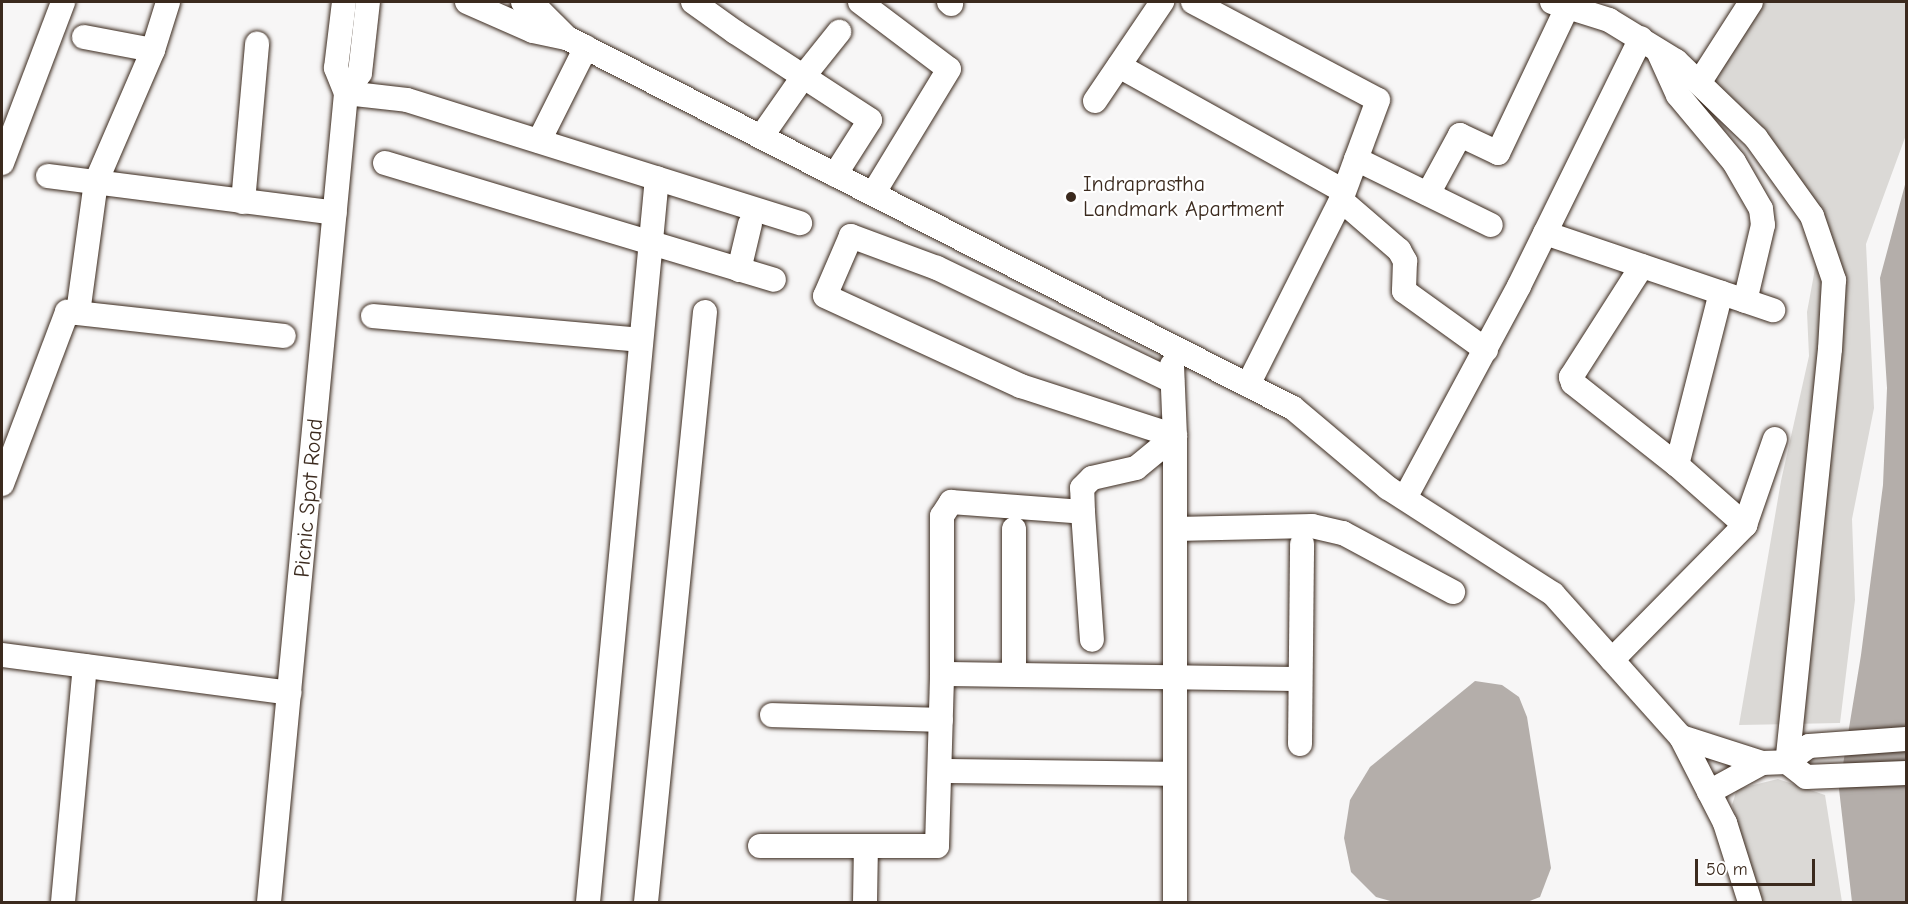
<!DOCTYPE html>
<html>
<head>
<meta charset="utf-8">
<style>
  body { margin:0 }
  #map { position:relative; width:1908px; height:904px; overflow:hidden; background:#f7f6f6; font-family:"Comic Neue",sans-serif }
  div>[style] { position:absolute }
  .green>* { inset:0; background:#dbd9d6 }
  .water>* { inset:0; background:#b4aeaa }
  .roads { filter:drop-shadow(0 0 2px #3b2a1e) drop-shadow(0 0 2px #3b2a1e) }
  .minor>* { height:24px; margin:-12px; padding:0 12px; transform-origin:12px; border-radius:12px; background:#fff }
  .dots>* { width:16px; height:16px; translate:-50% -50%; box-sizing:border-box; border:3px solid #fff; border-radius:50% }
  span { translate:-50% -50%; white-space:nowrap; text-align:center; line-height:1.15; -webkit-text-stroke:4.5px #fff; paint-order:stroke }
  .poi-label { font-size:22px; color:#3b2a1e }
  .left { translate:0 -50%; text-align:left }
  .street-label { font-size:22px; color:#3b2a1e }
  .frame { position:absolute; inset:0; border:3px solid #3b2a1e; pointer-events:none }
  .scale { position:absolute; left:1695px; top:859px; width:120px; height:27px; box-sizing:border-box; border:3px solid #3b2a1e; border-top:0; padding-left:8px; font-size:18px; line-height:21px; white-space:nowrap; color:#3b2a1e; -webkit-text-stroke:4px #fff; paint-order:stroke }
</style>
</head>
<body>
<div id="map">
  <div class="green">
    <div style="clip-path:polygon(1765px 2px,1906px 2px,1906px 135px,1866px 244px,1874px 408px,1852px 519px,1855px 600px,1840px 723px,1739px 725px,1781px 481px,1809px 356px,1807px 312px,1824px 220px,1710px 81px)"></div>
    <div style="clip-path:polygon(1778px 779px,1825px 795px,1842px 902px,1762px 902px,1732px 805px,1737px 789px)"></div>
  </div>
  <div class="water">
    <div style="clip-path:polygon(1906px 181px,1906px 902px,1852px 902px,1839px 789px,1861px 655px,1883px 485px,1887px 388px,1880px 278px)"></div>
    <div style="clip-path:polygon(1475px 681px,1502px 685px,1519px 697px,1527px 717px,1551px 868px,1540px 897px,1527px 902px,1394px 902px,1376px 897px,1351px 872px,1344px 838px,1350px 800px,1370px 767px)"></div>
  </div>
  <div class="roads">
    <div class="minor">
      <div style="left:467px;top:2px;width:72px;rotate:23.7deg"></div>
      <div style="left:533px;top:31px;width:35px;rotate:12deg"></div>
      <div style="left:567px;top:38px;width:815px;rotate:27.01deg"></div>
      <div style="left:1293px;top:408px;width:124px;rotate:40.1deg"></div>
      <div style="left:1388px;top:488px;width:196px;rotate:32.7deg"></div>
      <div style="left:1553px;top:594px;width:192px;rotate:48.2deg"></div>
      <div style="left:1681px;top:737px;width:97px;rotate:62.9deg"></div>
      <div style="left:1725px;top:823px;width:83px;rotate:72.4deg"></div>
      <div style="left:523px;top:2px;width:18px;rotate:27deg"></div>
      <div style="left:539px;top:10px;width:40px;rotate:45deg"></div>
      <div style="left:693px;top:2px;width:52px;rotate:35.5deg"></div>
      <div style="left:735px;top:32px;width:161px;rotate:33.1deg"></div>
      <div style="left:870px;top:120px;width:65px;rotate:122.5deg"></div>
      <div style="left:860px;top:2px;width:111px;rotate:37deg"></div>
      <div style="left:949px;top:69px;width:146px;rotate:121.3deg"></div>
      <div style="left:949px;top:2px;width:3px;rotate:45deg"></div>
      <div style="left:1193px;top:2px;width:209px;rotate:27.9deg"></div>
      <div style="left:1378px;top:100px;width:107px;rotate:110.3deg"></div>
      <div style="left:1341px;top:200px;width:207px;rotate:116.7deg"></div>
      <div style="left:1552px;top:2px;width:60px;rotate:17.5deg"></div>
      <div style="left:1609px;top:20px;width:79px;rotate:31.5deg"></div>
      <div style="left:1676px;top:61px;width:111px;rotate:43.9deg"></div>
      <div style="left:1756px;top:138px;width:96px;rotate:54.3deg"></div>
      <div style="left:1812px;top:216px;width:68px;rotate:71deg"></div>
      <div style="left:1834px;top:280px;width:69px;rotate:93.3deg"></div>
      <div style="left:1830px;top:349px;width:415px;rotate:95.9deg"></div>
      <div style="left:84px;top:37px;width:70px;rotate:10.7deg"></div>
      <div style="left:1658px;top:51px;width:48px;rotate:65.6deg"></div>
      <div style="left:1678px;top:95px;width:87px;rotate:50.1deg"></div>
      <div style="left:1734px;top:162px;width:54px;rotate:60.1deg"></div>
      <div style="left:1761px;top:209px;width:16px;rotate:83deg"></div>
      <div style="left:1763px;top:225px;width:78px;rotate:103.3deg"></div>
      <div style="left:1119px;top:66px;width:257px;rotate:29.1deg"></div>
      <div style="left:1699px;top:83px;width:96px;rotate:-57.3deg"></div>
      <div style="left:346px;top:93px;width:61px;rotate:6.5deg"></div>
      <div style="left:407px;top:100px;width:412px;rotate:17.4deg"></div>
      <div style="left:346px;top:93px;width:24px;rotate:-55deg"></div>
      <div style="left:360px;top:73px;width:71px;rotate:-83.6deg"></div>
      <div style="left:1095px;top:101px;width:120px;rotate:-55.9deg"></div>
      <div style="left:761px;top:137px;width:73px;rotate:-55deg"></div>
      <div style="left:803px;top:77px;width:58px;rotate:-51.3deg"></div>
      <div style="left:539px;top:141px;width:105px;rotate:-63.4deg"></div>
      <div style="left:1356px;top:159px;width:150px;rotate:26.1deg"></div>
      <div style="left:2px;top:163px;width:172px;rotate:-69.2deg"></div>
      <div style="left:385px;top:163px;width:406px;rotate:16.7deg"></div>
      <div style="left:48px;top:176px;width:289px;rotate:7.3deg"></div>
      <div style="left:1428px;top:194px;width:67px;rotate:-61.5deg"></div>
      <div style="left:1460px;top:135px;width:42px;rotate:25.3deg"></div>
      <div style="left:1498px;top:153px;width:161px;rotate:-64.6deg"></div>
      <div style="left:1341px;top:200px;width:77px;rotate:40.8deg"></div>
      <div style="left:1399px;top:250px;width:13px;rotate:61deg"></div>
      <div style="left:1405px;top:261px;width:30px;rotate:92deg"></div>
      <div style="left:1404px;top:291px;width:101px;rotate:35.7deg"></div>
      <div style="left:243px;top:202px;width:159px;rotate:-84.9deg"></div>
      <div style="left:1545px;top:233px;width:241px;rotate:18.7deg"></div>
      <div style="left:1642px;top:266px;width:132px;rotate:122.6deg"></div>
      <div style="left:1571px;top:377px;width:6px;rotate:72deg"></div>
      <div style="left:1573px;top:383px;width:132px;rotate:38.3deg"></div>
      <div style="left:1677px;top:465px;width:91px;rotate:41.4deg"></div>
      <div style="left:739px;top:270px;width:47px;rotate:-76.6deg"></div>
      <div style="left:78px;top:313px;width:132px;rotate:-82.2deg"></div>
      <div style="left:96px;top:182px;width:144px;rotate:-66.6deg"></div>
      <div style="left:153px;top:50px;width:50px;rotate:-72.6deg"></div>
      <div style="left:373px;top:316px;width:269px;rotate:5.1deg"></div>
      <div style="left:1172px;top:365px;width:71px;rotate:87.6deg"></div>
      <div style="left:1175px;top:436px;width:466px;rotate:90deg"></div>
      <div style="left:1172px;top:381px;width:261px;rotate:-154.3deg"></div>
      <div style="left:937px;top:268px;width:92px;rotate:-159.6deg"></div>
      <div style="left:851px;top:236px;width:65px;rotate:113.4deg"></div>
      <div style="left:825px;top:296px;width:216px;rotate:24.7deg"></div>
      <div style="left:1021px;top:386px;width:162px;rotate:18deg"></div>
      <div style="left:1677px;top:465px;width:178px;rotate:-75.7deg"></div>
      <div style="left:2px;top:484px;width:184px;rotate:-69.3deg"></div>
      <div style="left:67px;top:312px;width:218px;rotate:6.3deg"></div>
      <div style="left:1405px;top:498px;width:241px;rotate:-61.7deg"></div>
      <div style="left:1519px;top:286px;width:276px;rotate:-63.8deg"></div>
      <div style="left:1083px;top:512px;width:24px;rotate:-92deg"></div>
      <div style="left:1082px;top:488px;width:14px;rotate:-45deg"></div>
      <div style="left:1092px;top:478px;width:45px;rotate:-12.8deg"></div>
      <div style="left:1136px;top:468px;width:50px;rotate:-39.4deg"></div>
      <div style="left:1014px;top:529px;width:145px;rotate:90deg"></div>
      <div style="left:1175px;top:529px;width:137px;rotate:-1.3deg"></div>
      <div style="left:1312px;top:526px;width:32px;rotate:13deg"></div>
      <div style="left:1343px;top:533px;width:125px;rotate:28.2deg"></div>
      <div style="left:2px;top:655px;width:290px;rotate:7.5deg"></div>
      <div style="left:1612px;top:660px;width:190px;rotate:-45.4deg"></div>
      <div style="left:1745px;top:525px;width:91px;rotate:-70.8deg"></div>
      <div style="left:942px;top:674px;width:158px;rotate:-90deg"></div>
      <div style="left:942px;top:516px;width:17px;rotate:-57deg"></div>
      <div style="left:951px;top:502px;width:132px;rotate:4.3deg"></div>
      <div style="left:1083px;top:512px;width:128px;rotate:86deg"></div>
      <div style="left:772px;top:715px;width:169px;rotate:1.7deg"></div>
      <div style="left:1681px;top:737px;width:85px;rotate:17.8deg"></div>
      <div style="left:1300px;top:744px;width:200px;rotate:-89.4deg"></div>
      <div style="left:1787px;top:762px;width:24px;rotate:38deg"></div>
      <div style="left:1806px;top:777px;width:100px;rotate:-2.3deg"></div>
      <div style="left:940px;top:771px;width:234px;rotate:0.7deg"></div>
      <div style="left:1709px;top:792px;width:60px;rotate:-28.7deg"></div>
      <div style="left:1762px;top:763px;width:25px;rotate:-2deg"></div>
      <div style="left:1787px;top:762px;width:27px;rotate:-36deg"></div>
      <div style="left:1809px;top:746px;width:97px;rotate:-4.1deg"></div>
      <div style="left:760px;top:846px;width:177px"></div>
      <div style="left:937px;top:846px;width:172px;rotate:-88.3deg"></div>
      <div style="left:942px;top:674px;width:358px;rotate:0.8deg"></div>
      <div style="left:63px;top:902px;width:237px;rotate:-84.7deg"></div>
      <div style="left:269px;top:902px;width:813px;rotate:-84.56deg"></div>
      <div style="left:346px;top:93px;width:27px;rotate:-112deg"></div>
      <div style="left:336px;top:68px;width:66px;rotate:-83.1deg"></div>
      <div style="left:588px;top:902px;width:727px;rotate:-84.56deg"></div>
      <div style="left:646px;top:902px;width:593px;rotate:-84.29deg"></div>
      <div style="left:865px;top:902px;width:56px;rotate:-89deg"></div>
    </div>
  </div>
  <div class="dots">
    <div style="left:1071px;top:197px;background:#3b2a1e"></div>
  </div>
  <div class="poi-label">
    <span class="left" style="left:1083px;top:197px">Indraprastha<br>Landmark Apartment</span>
  </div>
  <div class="street-label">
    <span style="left:309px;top:498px;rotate:-85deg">Picnic Spot Road</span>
  </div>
  <div class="frame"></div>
  <div class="scale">50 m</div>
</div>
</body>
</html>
